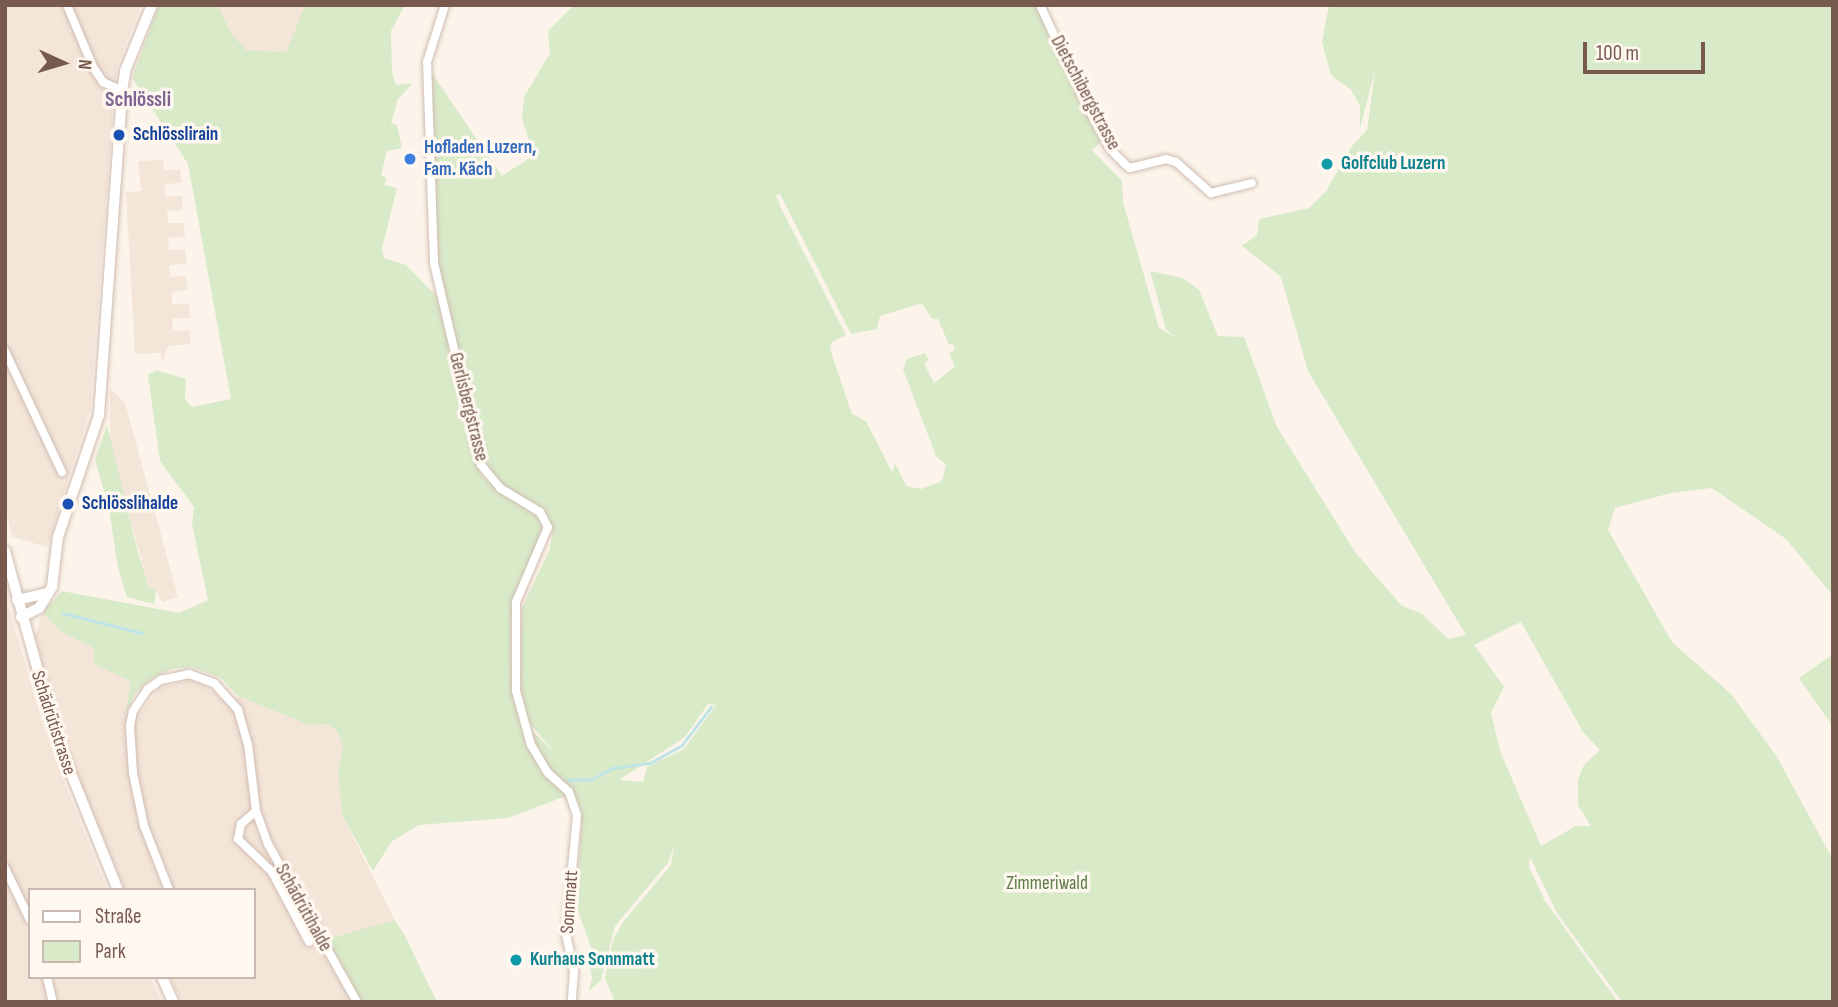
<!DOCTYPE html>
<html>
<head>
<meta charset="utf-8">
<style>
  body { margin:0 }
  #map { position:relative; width:1838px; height:1007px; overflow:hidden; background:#fcf4ea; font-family:"Sofia Sans Condensed",sans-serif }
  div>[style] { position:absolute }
  .residential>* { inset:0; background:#f4e5d9 }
  .green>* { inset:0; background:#d9eac8 }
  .stream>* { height:2.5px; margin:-1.25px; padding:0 1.25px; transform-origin:1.25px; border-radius:1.25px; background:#bfe4e6 }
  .roads { filter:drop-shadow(0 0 2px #d1bdb2) drop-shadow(0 0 2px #d1bdb2) }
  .street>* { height:8px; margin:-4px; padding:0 4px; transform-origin:4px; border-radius:4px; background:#fff }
  .secondary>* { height:10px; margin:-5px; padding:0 5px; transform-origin:5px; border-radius:5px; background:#fff }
  .dots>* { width:19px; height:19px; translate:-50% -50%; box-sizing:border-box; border:4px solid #fff8f1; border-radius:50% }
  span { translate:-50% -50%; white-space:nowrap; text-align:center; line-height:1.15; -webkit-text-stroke:7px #fff8f1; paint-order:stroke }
  .street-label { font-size:19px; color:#77594e }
  .transit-label { font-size:19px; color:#164399; font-weight:700 }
  .left { translate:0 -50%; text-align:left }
  .shop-label { font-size:19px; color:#366cbe; font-weight:700 }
  .culture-label { font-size:19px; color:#0d838f; font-weight:700 }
  .park-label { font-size:19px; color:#5b7c45 }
  .neighbourhood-label { font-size:21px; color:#7f6692; font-weight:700 }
  .frame { position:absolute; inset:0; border:7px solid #77594e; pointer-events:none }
  .legend { position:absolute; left:28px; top:888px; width:228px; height:91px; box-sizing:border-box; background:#fff8f1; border:2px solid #c9b8b0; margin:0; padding:9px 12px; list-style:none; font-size:21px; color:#77594e }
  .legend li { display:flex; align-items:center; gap:14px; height:35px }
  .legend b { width:35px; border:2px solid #c9b8b0 }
  .north { position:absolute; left:28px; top:28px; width:70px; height:70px; -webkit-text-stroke:5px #fff8f1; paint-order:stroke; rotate:94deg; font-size:19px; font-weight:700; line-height:28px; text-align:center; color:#77594e }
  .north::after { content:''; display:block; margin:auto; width:24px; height:32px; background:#77594e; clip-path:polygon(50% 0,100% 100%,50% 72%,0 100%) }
  .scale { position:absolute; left:1583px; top:42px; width:122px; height:32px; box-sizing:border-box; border:4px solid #77594e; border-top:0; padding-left:9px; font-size:21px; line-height:24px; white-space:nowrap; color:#77594e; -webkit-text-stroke:5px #fff8f1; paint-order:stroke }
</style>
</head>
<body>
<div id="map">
  <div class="residential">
    <div style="clip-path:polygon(5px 5px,141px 5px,116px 70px,90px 410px,47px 547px,12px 537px,5px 507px)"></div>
    <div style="clip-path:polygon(218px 5px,305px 5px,287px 52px,246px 50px,231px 33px)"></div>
    <div style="clip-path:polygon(163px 160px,164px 170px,180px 169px,182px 183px,165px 184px,165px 196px,182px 196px,183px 210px,167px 211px,168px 223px,184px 223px,185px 237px,168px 238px,169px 250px,185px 249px,187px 264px,169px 265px,170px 277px,186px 276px,188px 290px,172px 292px,172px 304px,189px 304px,190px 318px,172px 319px,173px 331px,190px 330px,191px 344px,168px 346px,162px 364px,161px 353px,135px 354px,126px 192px,141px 191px,138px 161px)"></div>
    <div style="clip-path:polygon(110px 388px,125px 403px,178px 597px,162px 602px,156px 590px,149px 587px,110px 445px)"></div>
    <div style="clip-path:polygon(5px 595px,46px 736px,107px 890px,30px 890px,30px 977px,150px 977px,162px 1002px,5px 1002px)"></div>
    <div style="clip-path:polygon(43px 612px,61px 632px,94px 648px,95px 664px,130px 681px,126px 714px,138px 716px,158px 689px,188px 680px,204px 684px,228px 705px,238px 696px,309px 725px,327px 724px,337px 731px,343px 747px,338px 771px,342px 815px,395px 920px,319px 943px,353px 1002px,182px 1002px,169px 977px,254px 977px,254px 890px,125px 890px,78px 780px,50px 693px,35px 636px)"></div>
  </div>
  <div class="green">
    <div style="clip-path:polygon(159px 5px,218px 5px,231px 33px,246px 50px,286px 52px,305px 5px,405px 5px,391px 31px,392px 73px,396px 85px,413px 83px,398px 99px,391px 123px,397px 125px,402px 148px,387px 151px,381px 175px,386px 178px,385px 185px,397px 188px,382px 249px,384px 258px,406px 265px,438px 298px,482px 476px,543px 521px,544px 538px,511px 622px,512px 688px,528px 745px,566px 796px,508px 818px,419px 825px,392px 841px,373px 871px,342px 815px,338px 771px,343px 747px,337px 731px,327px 724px,309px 725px,238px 696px,221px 678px,191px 667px,171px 669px,149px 680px,134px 695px,126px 714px,130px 681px,94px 664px,94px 648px,61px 632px,43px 612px,62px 591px,179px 613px,208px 600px,192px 524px,194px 507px,160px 461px,148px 375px,156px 370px,186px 379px,185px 399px,192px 407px,231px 399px,188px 164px,132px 78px)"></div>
    <div style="clip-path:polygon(evenodd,574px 5px,1037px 5px,1101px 142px,1092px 150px,1122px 181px,1123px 202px,1159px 328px,1173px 336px,1166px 329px,1150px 271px,1183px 278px,1199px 290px,1218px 336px,1244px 337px,1277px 427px,1355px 552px,1401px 605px,1422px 614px,1448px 639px,1466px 635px,1308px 371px,1281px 277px,1242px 246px,1257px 235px,1259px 219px,1309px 208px,1326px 191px,1352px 146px,1367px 130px,1375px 71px,1360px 128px,1360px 106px,1351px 90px,1331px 75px,1322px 42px,1329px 5px,1833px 5px,1833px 596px,1786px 539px,1712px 488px,1671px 493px,1615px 508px,1608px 530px,1672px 642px,1732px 695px,1777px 757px,1833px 860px,1833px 1002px,1622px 1002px,1557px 913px,1530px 857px,1529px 867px,1545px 901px,1618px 1002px,615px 1002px,605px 978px,613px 940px,623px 922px,671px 865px,674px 846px,668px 863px,615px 926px,601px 980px,589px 991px,592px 977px,588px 957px,593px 953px,575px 902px,582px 824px,578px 801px,546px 767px,532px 743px,528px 727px,556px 754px,526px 719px,520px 682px,522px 608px,550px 549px,553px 529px,542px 511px,499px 484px,482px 456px,436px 258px,431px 166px,431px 72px,502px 176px,534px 155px,522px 119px,524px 97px,550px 53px,548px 31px,574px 5px,780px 194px,851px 334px,877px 329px,880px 316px,922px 303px,932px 319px,938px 319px,949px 345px,953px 344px,955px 350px,949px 353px,955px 367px,934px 383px,924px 363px,929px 360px,925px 353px,907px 359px,903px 369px,936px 456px,946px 465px,942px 481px,921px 489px,906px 486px,895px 463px,892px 472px,866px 421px,852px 414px,830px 349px,832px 342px,846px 335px,780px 206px,776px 195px,780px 194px,574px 5px,1521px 622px,1583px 732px,1600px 750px,1584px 765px,1578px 780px,1578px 805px,1591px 826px,1576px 826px,1541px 846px,1500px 751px,1491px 713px,1504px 687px,1474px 645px,1521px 622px,574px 5px,708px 704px,716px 705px,684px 749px,647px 767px,643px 782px,619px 780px,685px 737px,708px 704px)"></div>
    <div style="clip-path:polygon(107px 425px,138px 552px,149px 587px,156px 590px,154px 604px,127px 597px,118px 568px,109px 509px,95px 460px)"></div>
    <div style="clip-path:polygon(1833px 654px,1833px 727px,1799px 678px)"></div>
    <div style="clip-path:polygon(395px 920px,405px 936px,437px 1002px,362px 1002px,327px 939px)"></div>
  </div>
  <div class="stream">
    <div style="left:63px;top:613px;width:81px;rotate:14.2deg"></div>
    <div style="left:568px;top:780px;width:24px;rotate:-2deg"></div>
    <div style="left:592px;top:779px;width:24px;rotate:-28deg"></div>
    <div style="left:613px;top:768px;width:37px;rotate:-8deg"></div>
    <div style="left:650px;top:763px;width:37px;rotate:-29deg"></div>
    <div style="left:682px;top:745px;width:48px;rotate:-52.7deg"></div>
  </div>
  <div class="roads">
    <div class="street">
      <div style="left:67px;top:5px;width:67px;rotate:67.2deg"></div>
      <div style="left:93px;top:67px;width:18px;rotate:56deg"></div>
      <div style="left:103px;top:82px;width:21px;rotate:25deg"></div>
      <div style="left:445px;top:5px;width:60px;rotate:107.5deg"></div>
      <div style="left:427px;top:62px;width:201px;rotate:88deg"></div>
      <div style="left:434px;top:263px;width:207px;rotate:76.9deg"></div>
      <div style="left:481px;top:465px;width:30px;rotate:50deg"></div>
      <div style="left:500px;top:488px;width:47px;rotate:31deg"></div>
      <div style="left:540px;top:512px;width:17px;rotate:62deg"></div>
      <div style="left:548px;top:527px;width:82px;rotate:113.1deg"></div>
      <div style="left:516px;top:602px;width:89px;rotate:90deg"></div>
      <div style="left:516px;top:691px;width:56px;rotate:74.5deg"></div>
      <div style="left:531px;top:745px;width:33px;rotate:59deg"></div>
      <div style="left:548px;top:773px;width:28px;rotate:42deg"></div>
      <div style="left:569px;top:792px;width:24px;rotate:71deg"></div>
      <div style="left:577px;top:815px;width:120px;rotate:95.3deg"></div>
      <div style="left:566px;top:934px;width:38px;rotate:78deg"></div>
      <div style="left:574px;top:971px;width:31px;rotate:94deg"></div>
      <div style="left:1040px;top:5px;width:105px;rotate:65.1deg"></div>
      <div style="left:1084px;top:100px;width:55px;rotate:62deg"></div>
      <div style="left:1110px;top:149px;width:21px;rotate:45deg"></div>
      <div style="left:1125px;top:164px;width:6px;rotate:39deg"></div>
      <div style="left:1130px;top:168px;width:37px;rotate:-14deg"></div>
      <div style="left:1166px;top:159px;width:10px;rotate:17deg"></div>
      <div style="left:1176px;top:162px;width:47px;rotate:41.5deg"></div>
      <div style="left:1211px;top:193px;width:42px;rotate:-13.7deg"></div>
      <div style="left:5px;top:351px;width:134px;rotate:64.8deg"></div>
      <div style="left:256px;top:811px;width:20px;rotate:139deg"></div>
      <div style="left:241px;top:824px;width:15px;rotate:101deg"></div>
      <div style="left:238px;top:839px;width:47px;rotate:44.1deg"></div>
      <div style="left:272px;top:872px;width:79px;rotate:62.1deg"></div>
      <div style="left:5px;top:868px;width:58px;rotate:64.3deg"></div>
      <div style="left:169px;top:890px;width:69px;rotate:-111.3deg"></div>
      <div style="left:144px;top:826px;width:54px;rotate:-101.7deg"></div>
      <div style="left:133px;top:773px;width:47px;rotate:-93.7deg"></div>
      <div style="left:130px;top:726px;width:15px;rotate:-79deg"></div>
      <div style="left:133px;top:711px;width:27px;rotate:-56deg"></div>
      <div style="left:148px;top:689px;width:16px;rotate:-35deg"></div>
      <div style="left:161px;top:680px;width:29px;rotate:-12deg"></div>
      <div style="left:189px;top:674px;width:27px;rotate:20deg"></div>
      <div style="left:214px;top:683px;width:36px;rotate:48deg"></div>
      <div style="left:238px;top:710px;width:35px;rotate:74deg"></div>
      <div style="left:248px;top:744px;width:67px;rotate:83.2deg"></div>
      <div style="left:256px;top:811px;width:35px;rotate:70deg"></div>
      <div style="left:268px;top:844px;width:181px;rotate:60.6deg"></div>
      <div style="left:47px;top:977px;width:26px;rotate:77deg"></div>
    </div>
    <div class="secondary">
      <div style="left:5px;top:551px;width:192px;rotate:74.6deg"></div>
      <div style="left:56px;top:736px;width:166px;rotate:68.1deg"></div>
      <div style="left:17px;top:600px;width:32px;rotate:-13deg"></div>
      <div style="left:21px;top:617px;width:20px;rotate:-27deg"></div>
      <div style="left:39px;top:608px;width:25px;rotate:-58deg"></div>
      <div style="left:52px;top:587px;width:50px;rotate:-83.2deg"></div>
      <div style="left:58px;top:537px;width:129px;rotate:-71.4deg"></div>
      <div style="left:99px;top:415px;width:325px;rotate:-85.9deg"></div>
      <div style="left:122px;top:91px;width:20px;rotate:-81deg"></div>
      <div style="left:125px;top:71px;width:71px;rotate:-67.8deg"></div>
      <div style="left:162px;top:977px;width:27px;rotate:66deg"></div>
    </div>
  </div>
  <div class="dots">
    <div style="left:119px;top:135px;background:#1a4fb4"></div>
    <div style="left:410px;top:159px;background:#3f7fe0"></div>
    <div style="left:1327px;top:164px;background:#0f9aa8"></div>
    <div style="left:68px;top:504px;background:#1a4fb4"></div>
    <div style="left:516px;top:960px;background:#0f9aa8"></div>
  </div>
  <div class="street-label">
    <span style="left:1085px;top:93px;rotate:62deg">Dietschibergstrasse</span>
    <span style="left:468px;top:407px;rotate:76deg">Gerlisbergstrasse</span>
    <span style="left:53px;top:723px;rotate:72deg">Schädrütistrasse</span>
    <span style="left:570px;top:902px;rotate:-86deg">Sonnmatt</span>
    <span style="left:303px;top:908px;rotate:61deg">Schädrütihalde</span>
  </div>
  <div class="transit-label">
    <span class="left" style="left:133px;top:135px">Schlösslirain</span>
    <span class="left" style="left:82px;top:504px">Schlösslihalde</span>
  </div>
  <div class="shop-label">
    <span class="left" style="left:424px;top:159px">Hofladen Luzern,<br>Fam. Käch</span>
  </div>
  <div class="culture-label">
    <span class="left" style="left:1341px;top:164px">Golfclub Luzern</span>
    <span class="left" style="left:530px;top:960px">Kurhaus Sonnmatt</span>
  </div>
  <div class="park-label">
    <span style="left:1047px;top:884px">Zimmeriwald</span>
  </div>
  <div class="neighbourhood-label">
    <span style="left:138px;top:100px">Schlössli</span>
  </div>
  <div class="frame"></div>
  <ul class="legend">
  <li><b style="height:9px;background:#fff"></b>Straße</li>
  <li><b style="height:19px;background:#d9eac8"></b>Park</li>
  </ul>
  <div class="north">N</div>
  <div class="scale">100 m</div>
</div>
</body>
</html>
